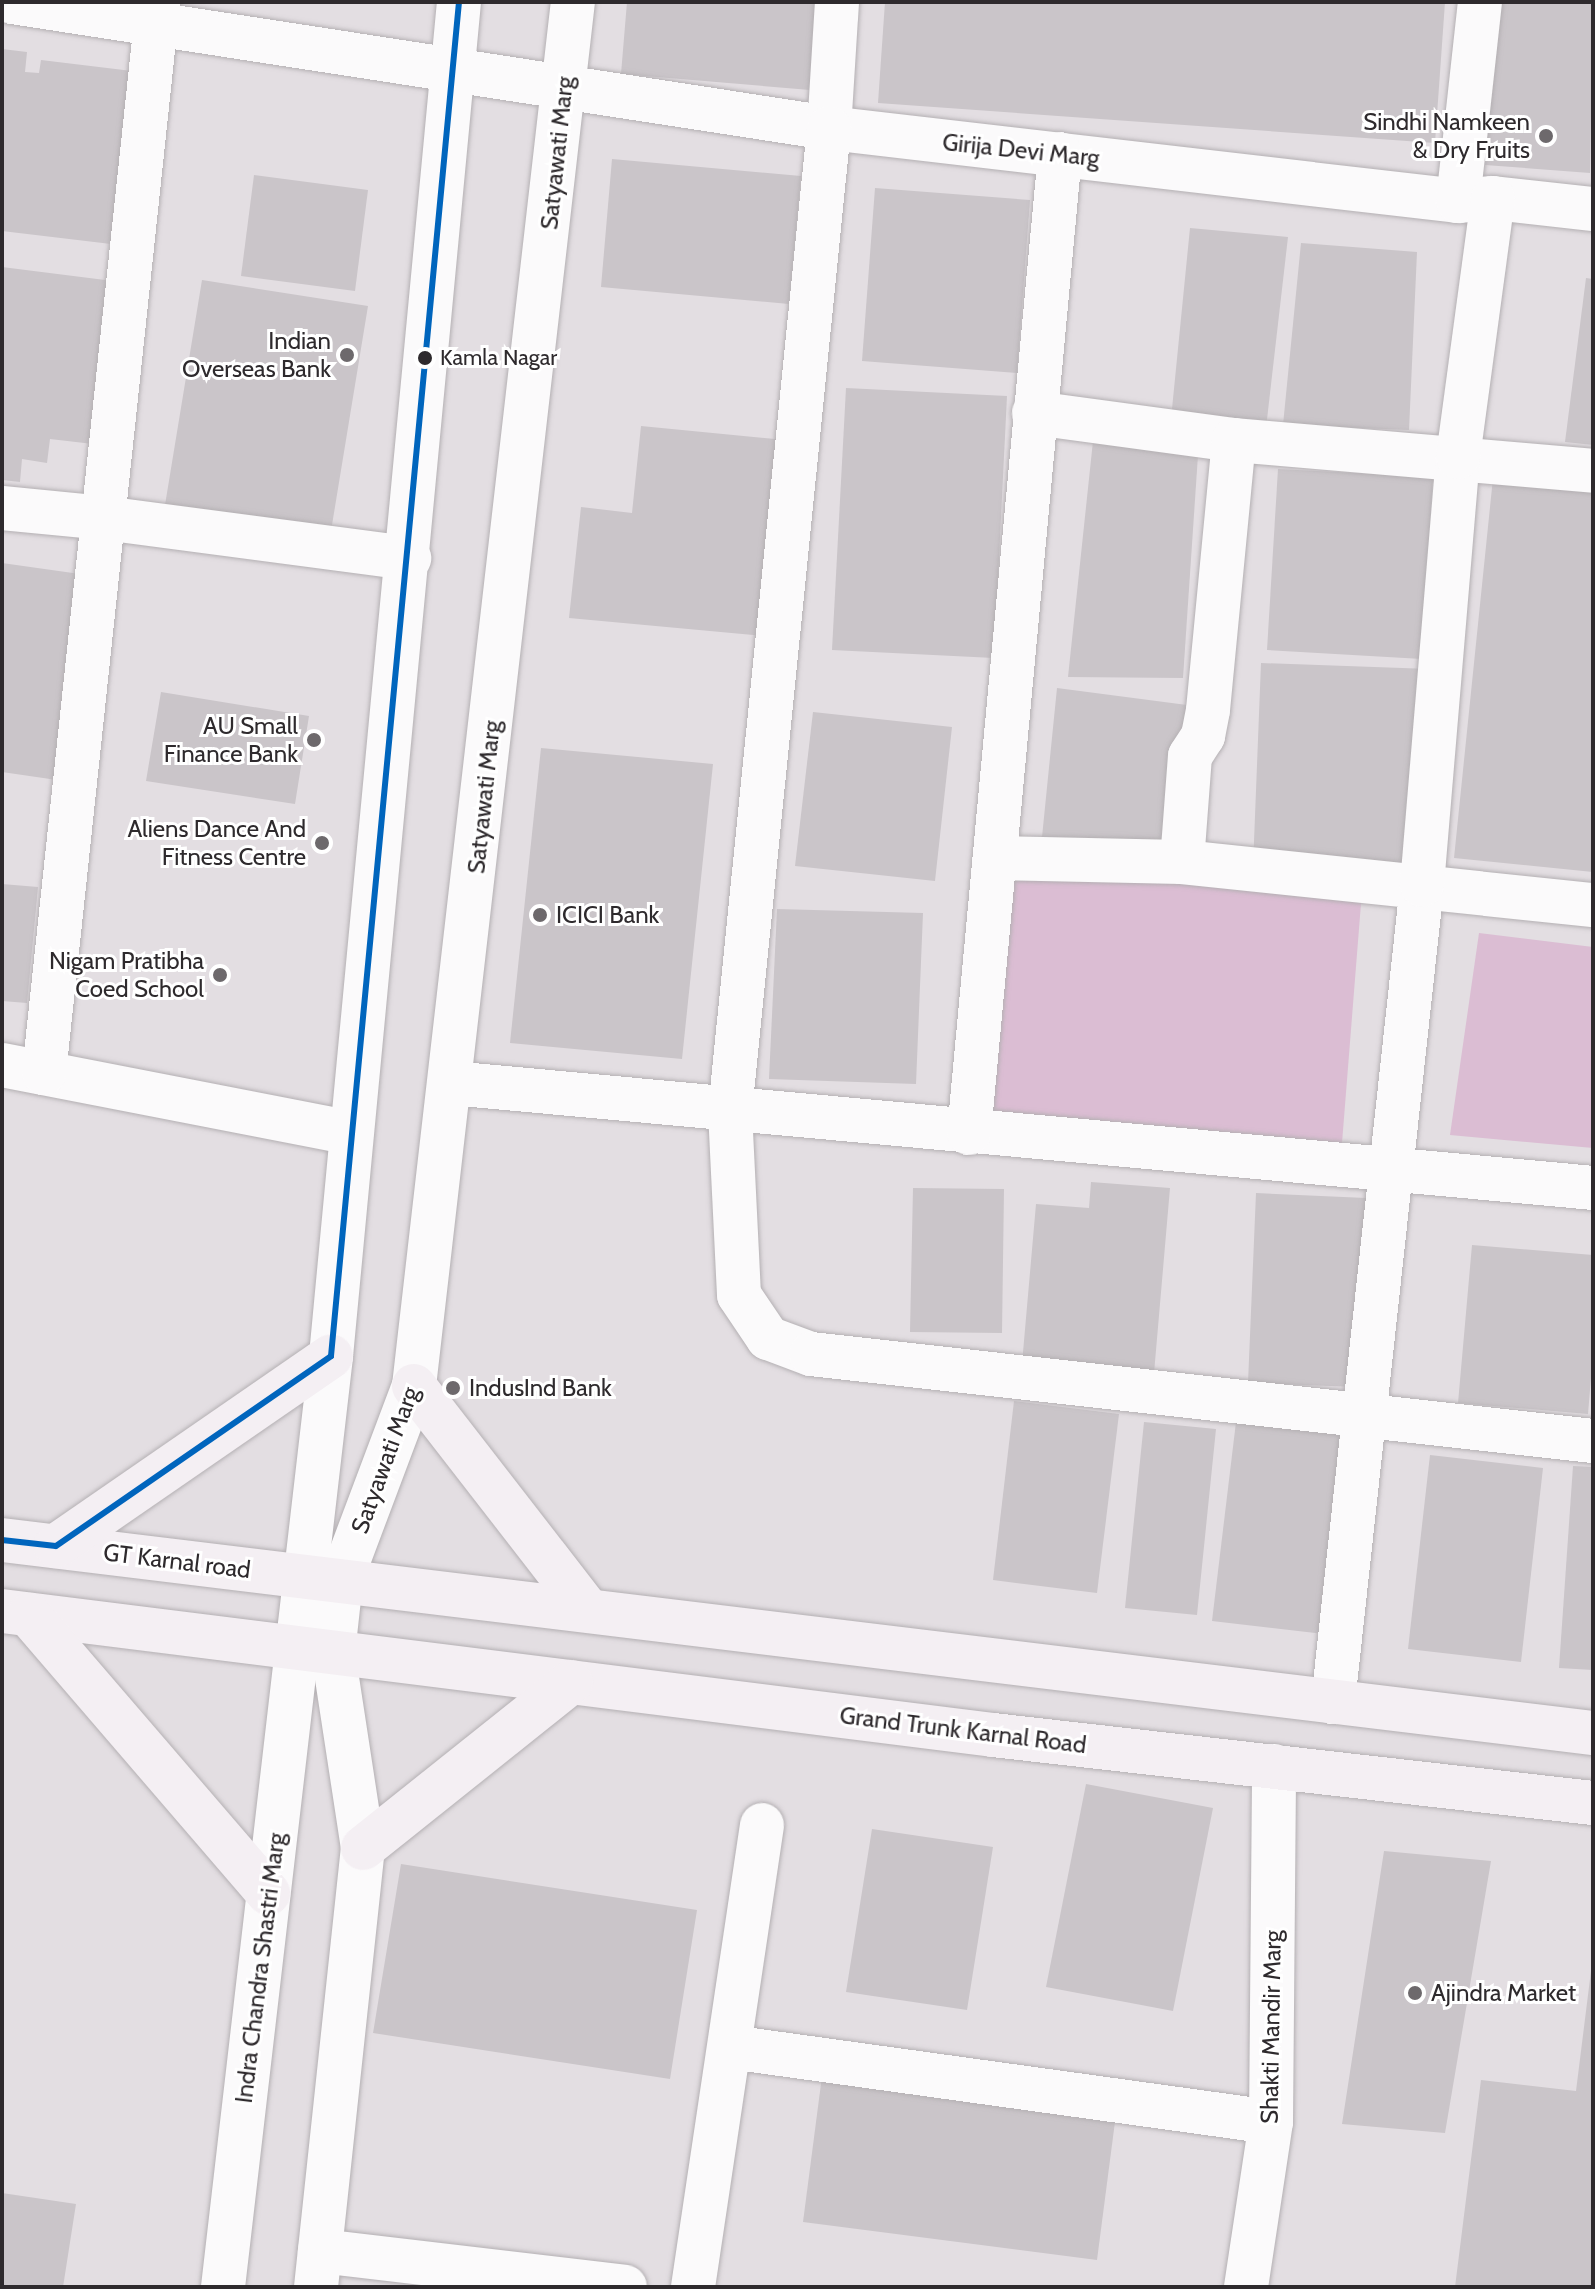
<!DOCTYPE html>
<html>
<head>
<meta charset="utf-8">
<style>
  body { margin:0 }
  #map { position:relative; width:1595px; height:2289px; overflow:hidden; background:#e3dee2; font-family:Cabin,sans-serif }
  div>[style] { position:absolute }
  .green>* { inset:0; background:#dbbdd3 }
  .building>* { inset:0; background:#cac5c9 }
  .roads { filter:drop-shadow(0 0 2px #b4b0b3) drop-shadow(0 0 2px #b4b0b3) }
  .minor>* { height:44px; margin:-22px; padding:0 22px; transform-origin:22px; border-radius:22px; background:#fbfafb }
  .major>* { height:44px; margin:-22px; padding:0 22px; transform-origin:22px; border-radius:22px; background:#f4eff3 }
  .bus-1>* { height:6px; margin:-3px; padding:0 3px; transform-origin:3px; border-radius:3px; background:#0065bd }
  .dots>* { width:22px; height:22px; translate:-50% -50%; box-sizing:border-box; border:4px solid #fff; border-radius:50% }
  span { translate:-50% -50%; white-space:nowrap; text-align:center; line-height:1.15; -webkit-text-stroke:6px #fff; paint-order:stroke }
  .bus-label { font-size:22px; color:#2e2a2d }
  .left { translate:0 -50%; text-align:left }
  .poi-label { font-size:24px; color:#2e2a2d }
  .right { translate:-100% -50%; text-align:right }
  .street-label { font-size:24px; color:#2e2a2d }
  .frame { position:absolute; inset:0; border:4px solid #2e2a2d; pointer-events:none }
</style>
</head>
<body>
<div id="map">
  <div class="green">
    <div style="clip-path:polygon(1008px 866px,1362px 891px,1342px 1143px,989px 1118px)"></div>
    <div style="clip-path:polygon(1479px 933px,1593px 947px,1593px 1148px,1450px 1135px)"></div>
  </div>
  <div class="building">
    <div style="clip-path:polygon(627px 2px,817px 2px,810px 90px,621px 74px)"></div>
    <div style="clip-path:polygon(885px 2px,1445px 2px,1435px 143px,878px 103px)"></div>
    <div style="clip-path:polygon(1498px 2px,1593px 2px,1590px 173px,1485px 165px)"></div>
    <div style="clip-path:polygon(2px 49px,27px 52px,25px 72px,39px 73px,41px 60px,132px 71px,111px 244px,2px 231px)"></div>
    <div style="clip-path:polygon(612px 159px,801px 176px,789px 304px,601px 287px)"></div>
    <div style="clip-path:polygon(254px 175px,368px 190px,355px 291px,241px 276px)"></div>
    <div style="clip-path:polygon(875px 188px,1030px 200px,1017px 373px,862px 361px)"></div>
    <div style="clip-path:polygon(1190px 228px,1288px 237px,1266px 428px,1171px 419px)"></div>
    <div style="clip-path:polygon(1301px 243px,1417px 252px,1409px 430px,1283px 425px)"></div>
    <div style="clip-path:polygon(2px 267px,113px 281px,93px 444px,50px 439px,47px 463px,22px 459px,20px 482px,2px 480px)"></div>
    <div style="clip-path:polygon(1586px 278px,1593px 279px,1593px 445px,1565px 442px)"></div>
    <div style="clip-path:polygon(202px 280px,368px 306px,331px 531px,165px 505px)"></div>
    <div style="clip-path:polygon(846px 388px,1007px 396px,994px 658px,832px 650px)"></div>
    <div style="clip-path:polygon(641px 426px,795px 441px,775px 637px,569px 618px,581px 507px,632px 513px)"></div>
    <div style="clip-path:polygon(1093px 441px,1198px 455px,1183px 678px,1068px 677px)"></div>
    <div style="clip-path:polygon(1278px 469px,1433px 477px,1422px 659px,1267px 650px)"></div>
    <div style="clip-path:polygon(1493px 478px,1593px 488px,1593px 872px,1454px 858px)"></div>
    <div style="clip-path:polygon(2px 563px,87px 575px,57px 780px,2px 772px)"></div>
    <div style="clip-path:polygon(1261px 663px,1430px 669px,1422px 873px,1253px 867px)"></div>
    <div style="clip-path:polygon(1057px 688px,1187px 705px,1160px 844px,1040px 857px)"></div>
    <div style="clip-path:polygon(161px 692px,309px 716px,295px 804px,146px 781px)"></div>
    <div style="clip-path:polygon(813px 712px,952px 727px,935px 881px,795px 866px)"></div>
    <div style="clip-path:polygon(541px 748px,713px 764px,682px 1059px,510px 1043px)"></div>
    <div style="clip-path:polygon(2px 884px,38px 887px,27px 1003px,2px 1001px)"></div>
    <div style="clip-path:polygon(777px 909px,923px 913px,916px 1084px,769px 1079px)"></div>
    <div style="clip-path:polygon(1091px 1182px,1170px 1188px,1153px 1385px,1021px 1375px,1036px 1204px,1089px 1208px)"></div>
    <div style="clip-path:polygon(913px 1188px,1004px 1189px,1002px 1333px,910px 1332px)"></div>
    <div style="clip-path:polygon(1256px 1193px,1366px 1198px,1357px 1387px,1248px 1383px)"></div>
    <div style="clip-path:polygon(1472px 1245px,1593px 1255px,1593px 1354px,1588px 1414px,1458px 1403px)"></div>
    <div style="clip-path:polygon(1014px 1401px,1119px 1414px,1097px 1593px,993px 1580px)"></div>
    <div style="clip-path:polygon(1144px 1422px,1216px 1429px,1197px 1615px,1125px 1608px)"></div>
    <div style="clip-path:polygon(1236px 1422px,1347px 1435px,1324px 1634px,1212px 1621px)"></div>
    <div style="clip-path:polygon(1430px 1455px,1543px 1468px,1521px 1662px,1408px 1649px)"></div>
    <div style="clip-path:polygon(1573px 1466px,1593px 1467px,1593px 1670px,1559px 1668px)"></div>
    <div style="clip-path:polygon(1086px 1784px,1213px 1808px,1173px 2011px,1046px 1987px)"></div>
    <div style="clip-path:polygon(872px 1829px,993px 1847px,967px 2010px,846px 1992px)"></div>
    <div style="clip-path:polygon(1384px 1851px,1491px 1861px,1445px 2133px,1342px 2124px)"></div>
    <div style="clip-path:polygon(401px 1864px,697px 1910px,670px 2079px,373px 2033px)"></div>
    <div style="clip-path:polygon(1591px 1971px,1593px 2287px,1455px 2287px,1481px 2080px,1576px 2091px)"></div>
    <div style="clip-path:polygon(822px 2076px,1116px 2114px,1097px 2260px,803px 2222px)"></div>
    <div style="clip-path:polygon(2px 2193px,76px 2204px,63px 2287px,2px 2287px)"></div>
  </div>
  <div class="roads">
    <div class="minor">
      <div style="left:12px;top:2px;width:827px;rotate:8.77deg"></div>
      <div style="left:829px;top:128px;width:633px;rotate:6.62deg"></div>
      <div style="left:1458px;top:201px;width:35px;rotate:-5deg"></div>
      <div style="left:1493px;top:198px;width:101px;rotate:6.3deg"></div>
      <div style="left:837px;top:2px;width:126px;rotate:93.6deg"></div>
      <div style="left:829px;top:128px;width:988px;rotate:95.75deg"></div>
      <div style="left:730px;top:1111px;width:184px;rotate:87.2deg"></div>
      <div style="left:739px;top:1295px;width:52px;rotate:56deg"></div>
      <div style="left:768px;top:1338px;width:46px;rotate:20.4deg"></div>
      <div style="left:811px;top:1354px;width:787px;rotate:6.35deg"></div>
      <div style="left:1458px;top:201px;width:200px;rotate:-83.7deg"></div>
      <div style="left:1034px;top:413px;width:202px;rotate:7.7deg"></div>
      <div style="left:1234px;top:440px;width:360px;rotate:4.9deg"></div>
      <div style="left:2px;top:508px;width:102px;rotate:5.6deg"></div>
      <div style="left:104px;top:518px;width:308px;rotate:7.5deg"></div>
      <div style="left:995px;top:858px;width:187px;rotate:1.2deg"></div>
      <div style="left:1182px;top:862px;width:413px;rotate:6deg"></div>
      <div style="left:1182px;top:862px;width:106px;rotate:-85.7deg"></div>
      <div style="left:1190px;top:756px;width:24px;rotate:-57deg"></div>
      <div style="left:1203px;top:736px;width:26px;rotate:-79deg"></div>
      <div style="left:1208px;top:710px;width:271px;rotate:-84.5deg"></div>
      <div style="left:2px;top:1065px;width:356px;rotate:11deg"></div>
      <div style="left:44px;top:1073px;width:1077px;rotate:-83.92deg"></div>
      <div style="left:451px;top:1083px;width:1147px;rotate:5.25deg"></div>
      <div style="left:969px;top:1133px;width:983px;rotate:-84.69deg"></div>
      <div style="left:1333px;top:1702px;width:822px;rotate:-83.78deg"></div>
      <div style="left:1422px;top:885px;width:430px;rotate:-85.2deg"></div>
      <div style="left:1458px;top:457px;width:261px;rotate:-82.3deg"></div>
      <div style="left:730px;top:2047px;width:546px;rotate:7.89deg"></div>
      <div style="left:320px;top:2251px;width:307px;rotate:6.7deg"></div>
      <div style="left:223px;top:2287px;width:937px;rotate:-83.38deg"></div>
      <div style="left:331px;top:1356px;width:1360px;rotate:-84.6deg"></div>
      <div style="left:316px;top:2287px;width:442px;rotate:-83.9deg"></div>
      <div style="left:363px;top:1848px;width:197px;rotate:-98.7deg"></div>
      <div style="left:333px;top:1653px;width:73px;rotate:-83.7deg"></div>
      <div style="left:341px;top:1580px;width:207px;rotate:-69.4deg"></div>
      <div style="left:414px;top:1386px;width:1393px;rotate:-83.45deg"></div>
      <div style="left:693px;top:2287px;width:467px;rotate:-81.5deg"></div>
      <div style="left:1246px;top:2287px;width:167px;rotate:-81.4deg"></div>
      <div style="left:1271px;top:2122px;width:356px;rotate:-89.5deg"></div>
    </div>
    <div class="major">
      <div style="left:414px;top:1386px;width:284px;rotate:52.2deg"></div>
      <div style="left:2px;top:1540px;width:1603px;rotate:6.92deg"></div>
      <div style="left:56px;top:1546px;width:334px;rotate:-34.6deg"></div>
      <div style="left:2px;top:1611px;width:999px;rotate:7.13deg"></div>
      <div style="left:993px;top:1735px;width:604px;rotate:6.47deg"></div>
      <div style="left:29px;top:1615px;width:367px;rotate:49.3deg"></div>
      <div style="left:363px;top:1848px;width:266px;rotate:-38.6deg"></div>
    </div>
  </div>
  <div class="bus-1">
    <div style="left:2px;top:1540px;width:54px;rotate:6.3deg"></div>
    <div style="left:56px;top:1546px;width:334px;rotate:-34.6deg"></div>
    <div style="left:331px;top:1356px;width:1360px;rotate:-84.6deg"></div>
  </div>
  <div class="dots">
    <div style="left:1546px;top:136px;background:#6d696c"></div>
    <div style="left:347px;top:355px;background:#6d696c"></div>
    <div style="left:425px;top:358px;background:#2e2a2d"></div>
    <div style="left:314px;top:740px;background:#6d696c"></div>
    <div style="left:322px;top:843px;background:#6d696c"></div>
    <div style="left:540px;top:915px;background:#6d696c"></div>
    <div style="left:220px;top:975px;background:#6d696c"></div>
    <div style="left:453px;top:1388px;background:#6d696c"></div>
    <div style="left:1415px;top:1993px;background:#6d696c"></div>
  </div>
  <div class="bus-label">
    <span class="left" style="left:440px;top:358px">Kamla Nagar</span>
  </div>
  <div class="poi-label">
    <span class="right" style="left:1530px;top:136px">Sindhi Namkeen<br>&amp; Dry Fruits</span>
    <span class="right" style="left:331px;top:355px">Indian<br>Overseas Bank</span>
    <span class="right" style="left:298px;top:740px">AU Small<br>Finance Bank</span>
    <span class="right" style="left:306px;top:843px">Aliens Dance And<br>Fitness Centre</span>
    <span class="left" style="left:556px;top:915px">ICICI Bank</span>
    <span class="right" style="left:204px;top:975px">Nigam Pratibha<br>Coed School</span>
    <span class="left" style="left:469px;top:1388px">IndusInd Bank</span>
    <span class="left" style="left:1431px;top:1993px">Ajindra Market</span>
  </div>
  <div class="street-label">
    <span style="left:1021px;top:150px;rotate:6deg">Girija Devi Marg</span>
    <span style="left:557px;top:153px;rotate:-84deg">Satyawati Marg</span>
    <span style="left:484px;top:797px;rotate:-84deg">Satyawati Marg</span>
    <span style="left:385px;top:1460px;rotate:-70deg">Satyawati Marg</span>
    <span style="left:177px;top:1561px;rotate:7deg">GT Karnal road</span>
    <span style="left:963px;top:1730px;rotate:7deg">Grand Trunk Karnal Road</span>
    <span style="left:260px;top:1968px;rotate:-83deg">Indra Chandra Shastri Marg</span>
    <span style="left:1271px;top:2027px;rotate:-89deg">Shakti Mandir Marg</span>
  </div>
  <div class="frame"></div>
</div>
</body>
</html>
